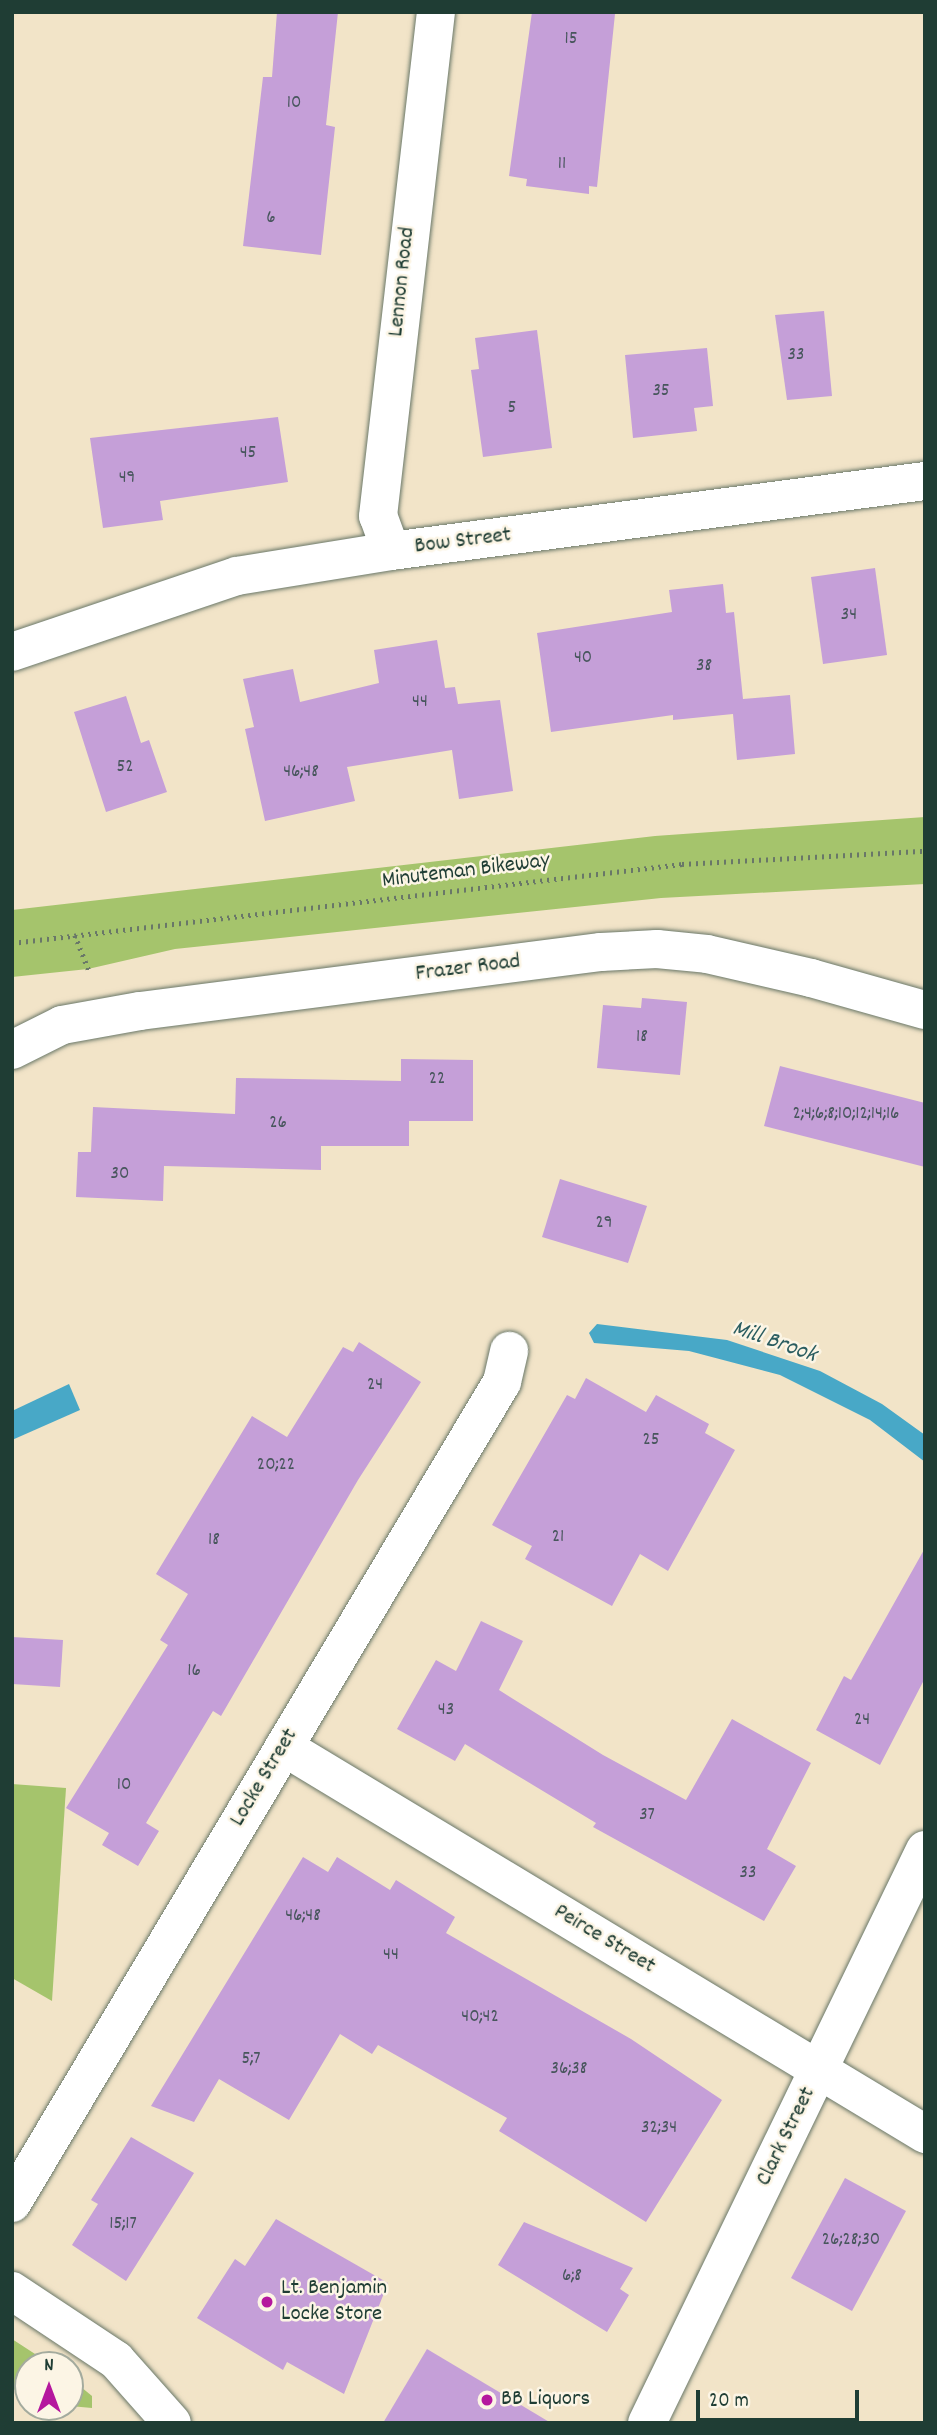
<!DOCTYPE html>
<html>
<head>
<meta charset="utf-8">
<style>
  body { margin:0 }
  #map { position:relative; width:937px; height:2435px; overflow:hidden; background:#f2e4c8; font-family:Dekko,sans-serif }
  div>[style] { position:absolute }
  .green>* { inset:0; background:#a5c46c }
  .water>* { inset:0; background:#48a8c7 }
  .building>* { inset:0; background:#c59fd8 }
  .path>* { height:4.5px; margin-top:-2.25px; transform-origin:0; background:repeating-linear-gradient(90deg,#697768 0 2px,transparent 0 7px) }
  .roads { filter:drop-shadow(0 0 2px #697768) drop-shadow(0 0 2px #697768) }
  .minor>* { height:38px; margin:-19px; padding:0 19px; transform-origin:19px; border-radius:19px; background:#fff }
  .dots>* { width:19px; height:19px; translate:-50% -50%; box-sizing:border-box; border:4px solid #fcf5e5; border-radius:50% }
  span { translate:-50% -50%; white-space:nowrap; text-align:center; line-height:1.15; -webkit-text-stroke:5px #fcf5e5; paint-order:stroke }
  .number-label { font-size:19px; color:#48565d }
  .number-label span { -webkit-text-stroke-width:0 }
  .street-label { font-size:23px; color:#1f3d34 }
  .poi-label { font-size:23px; color:#1f3d34 }
  .left { translate:0 -50%; text-align:left }
  .water-label { font-size:24px; color:#2b5d60; font-style:italic }
  .frame { position:absolute; inset:0; border:14px solid #1f3d34; pointer-events:none }
  .north { position:absolute; left:14px; top:2351px; width:70px; height:70px; box-sizing:border-box; background:#fcf5e5; border:2px solid #a4ab9e; border-radius:50%; rotate:0deg; font-size:19px; font-weight:700; line-height:28px; text-align:center; color:#1f3d34 }
  .north::after { content:''; display:block; margin:auto; width:24px; height:32px; background:#b5179e; clip-path:polygon(50% 0,100% 100%,50% 72%,0 100%) }
  .scale { position:absolute; left:696px; top:2390px; width:163px; height:32px; box-sizing:border-box; border:4px solid #1f3d34; border-top:0; padding-left:9px; font-size:21px; line-height:24px; white-space:nowrap; color:#1f3d34; -webkit-text-stroke:5px #fcf5e5; paint-order:stroke }
</style>
</head>
<body>
<div id="map">
  <div class="green">
    <div style="clip-path:polygon(925px 817px,925px 884px,661px 898px,175px 949px,88px 969px,12px 977px,12px 910px,655px 836px)"></div>
    <div style="clip-path:polygon(12px 1784px,66px 1788px,52px 2001px,12px 1978px)"></div>
    <div style="clip-path:polygon(12px 2339px,52px 2365px,28px 2365px,28px 2393px,12px 2389px)"></div>
    <div style="clip-path:polygon(70px 2378px,92px 2396px,92px 2408px,70px 2406px)"></div>
  </div>
  <div class="water">
    <div style="clip-path:polygon(597px 1324px,727px 1340px,820px 1371px,882px 1404px,925px 1435px,925px 1462px,870px 1420px,780px 1375px,689px 1351px,594px 1343px,589px 1333px)"></div>
    <div style="clip-path:polygon(69px 1384px,80px 1410px,12px 1440px,12px 1411px)"></div>
  </div>
  <div class="building">
    <div style="clip-path:polygon(277px 12px,338px 12px,326px 125px,335px 127px,321px 255px,243px 246px,263px 77px,272px 77px)"></div>
    <div style="clip-path:polygon(532px 12px,615px 14px,597px 187px,589px 186px,589px 194px,526px 186px,527px 179px,509px 176px)"></div>
    <div style="clip-path:polygon(824px 311px,832px 396px,787px 400px,775px 315px)"></div>
    <div style="clip-path:polygon(537px 330px,552px 448px,483px 457px,471px 370px,479px 369px,475px 338px)"></div>
    <div style="clip-path:polygon(707px 348px,713px 406px,694px 408px,697px 431px,633px 438px,625px 355px)"></div>
    <div style="clip-path:polygon(278px 417px,288px 482px,160px 501px,163px 520px,103px 528px,90px 438px)"></div>
    <div style="clip-path:polygon(875px 568px,887px 655px,823px 664px,811px 577px)"></div>
    <div style="clip-path:polygon(723px 584px,726px 613px,734px 612px,743px 699px,790px 695px,795px 754px,737px 760px,733px 714px,673px 720px,673px 715px,551px 732px,537px 633px,672px 612px,669px 590px)"></div>
    <div style="clip-path:polygon(437px 640px,445px 688px,455px 687px,458px 704px,500px 700px,513px 791px,459px 799px,452px 750px,347px 767px,355px 801px,265px 821px,245px 729px,254px 727px,243px 679px,293px 669px,300px 702px,379px 683px,374px 650px)"></div>
    <div style="clip-path:polygon(126px 696px,141px 743px,149px 740px,167px 792px,106px 812px,74px 712px)"></div>
    <div style="clip-path:polygon(642px 998px,687px 1002px,680px 1075px,597px 1068px,603px 1005px,641px 1008px)"></div>
    <div style="clip-path:polygon(401px 1059px,473px 1060px,473px 1121px,409px 1121px,409px 1146px,321px 1146px,321px 1170px,164px 1166px,163px 1201px,76px 1197px,78px 1152px,91px 1152px,93px 1107px,235px 1114px,236px 1078px,401px 1081px)"></div>
    <div style="clip-path:polygon(780px 1066px,925px 1103px,925px 1167px,764px 1126px)"></div>
    <div style="clip-path:polygon(560px 1179px,647px 1206px,628px 1263px,542px 1237px)"></div>
    <div style="clip-path:polygon(359px 1342px,421px 1382px,358px 1480px,221px 1716px,213px 1711px,146px 1823px,159px 1831px,138px 1866px,102px 1845px,109px 1833px,66px 1808px,168px 1645px,160px 1640px,188px 1594px,156px 1574px,252px 1416px,287px 1437px,343px 1347px,353px 1352px)"></div>
    <div style="clip-path:polygon(586px 1378px,646px 1412px,656px 1395px,709px 1424px,705px 1433px,735px 1450px,668px 1571px,640px 1554px,612px 1606px,525px 1559px,532px 1546px,492px 1525px,567px 1395px,575px 1399px)"></div>
    <div style="clip-path:polygon(925px 1548px,925px 1678px,880px 1765px,816px 1730px,844px 1676px,851px 1680px)"></div>
    <div style="clip-path:polygon(481px 1621px,523px 1641px,499px 1690px,603px 1755px,686px 1800px,732px 1719px,811px 1763px,767px 1849px,796px 1866px,764px 1921px,593px 1827px,596px 1823px,465px 1744px,455px 1761px,397px 1729px,436px 1660px,456px 1671px)"></div>
    <div style="clip-path:polygon(12px 1637px,63px 1640px,60px 1687px,12px 1684px)"></div>
    <div style="clip-path:polygon(303px 1857px,328px 1872px,337px 1857px,390px 1890px,396px 1880px,455px 1917px,446px 1933px,631px 2039px,722px 2100px,646px 2222px,499px 2131px,507px 2118px,378px 2045px,372px 2054px,340px 2034px,289px 2120px,219px 2079px,194px 2122px,151px 2106px)"></div>
    <div style="clip-path:polygon(131px 2137px,194px 2173px,126px 2281px,72px 2245px,98px 2204px,91px 2200px)"></div>
    <div style="clip-path:polygon(845px 2178px,906px 2211px,852px 2311px,791px 2278px)"></div>
    <div style="clip-path:polygon(276px 2219px,388px 2283px,344px 2394px,287px 2362px,283px 2370px,197px 2318px,235px 2259px,245px 2266px)"></div>
    <div style="clip-path:polygon(524px 2222px,633px 2268px,620px 2289px,629px 2295px,607px 2332px,498px 2265px)"></div>
    <div style="clip-path:polygon(427px 2349px,551px 2423px,383px 2423px)"></div>
  </div>
  <div class="path">
    <div style="left:75px;top:935px;width:41px;rotate:68.5deg"></div>
    <div style="left:12px;top:943px;width:675px;rotate:-6.72deg"></div>
    <div style="left:682px;top:864px;width:243px;rotate:-3.1deg"></div>
  </div>
  <div class="roads">
    <div class="minor">
      <div style="left:391px;top:551px;width:37px;rotate:-110deg"></div>
      <div style="left:378px;top:516px;width:507px;rotate:-83.44deg"></div>
      <div style="left:12px;top:652px;width:237px;rotate:-18.7deg"></div>
      <div style="left:237px;top:576px;width:156px;rotate:-9.2deg"></div>
      <div style="left:391px;top:551px;width:539px;rotate:-7.47deg"></div>
      <div style="left:12px;top:1050px;width:56px;rotate:-26.6deg"></div>
      <div style="left:62px;top:1025px;width:79px;rotate:-10.2deg"></div>
      <div style="left:140px;top:1011px;width:465px;rotate:-7.3deg"></div>
      <div style="left:601px;top:952px;width:56px;rotate:-3.1deg"></div>
      <div style="left:657px;top:949px;width:50px;rotate:5.7deg"></div>
      <div style="left:707px;top:954px;width:107px;rotate:13deg"></div>
      <div style="left:811px;top:978px;width:118px;rotate:15.7deg"></div>
      <div style="left:284px;top:1747px;width:749px;rotate:31.12deg"></div>
      <div style="left:12px;top:2203px;width:956px;rotate:-59.17deg"></div>
      <div style="left:502px;top:1382px;width:32px;rotate:-77deg"></div>
      <div style="left:12px;top:2291px;width:125px;rotate:33.6deg"></div>
      <div style="left:116px;top:2360px;width:84px;rotate:48.4deg"></div>
      <div style="left:647px;top:2423px;width:637px;rotate:-64.12deg"></div>
    </div>
  </div>
  <div class="dots">
    <div style="left:267px;top:2302px;background:#b5179e"></div>
    <div style="left:487px;top:2400px;background:#b5179e"></div>
  </div>
  <div class="number-label">
    <span style="left:571px;top:40px">15</span>
    <span style="left:294px;top:104px">10</span>
    <span style="left:562px;top:165px">11</span>
    <span style="left:271px;top:219px">6</span>
    <span style="left:796px;top:356px">33</span>
    <span style="left:661px;top:392px">35</span>
    <span style="left:512px;top:409px">5</span>
    <span style="left:248px;top:454px">45</span>
    <span style="left:127px;top:479px">49</span>
    <span style="left:849px;top:616px">34</span>
    <span style="left:583px;top:659px">40</span>
    <span style="left:704px;top:667px">38</span>
    <span style="left:420px;top:703px">44</span>
    <span style="left:125px;top:768px">52</span>
    <span style="left:301px;top:773px">46;48</span>
    <span style="left:642px;top:1038px">18</span>
    <span style="left:437px;top:1080px">22</span>
    <span style="left:846px;top:1115px">2;4;6;8;10;12;14;16</span>
    <span style="left:278px;top:1124px">26</span>
    <span style="left:120px;top:1175px">30</span>
    <span style="left:604px;top:1224px">29</span>
    <span style="left:375px;top:1386px">24</span>
    <span style="left:651px;top:1441px">25</span>
    <span style="left:276px;top:1466px">20;22</span>
    <span style="left:558px;top:1538px">21</span>
    <span style="left:214px;top:1541px">18</span>
    <span style="left:194px;top:1672px">16</span>
    <span style="left:446px;top:1711px">43</span>
    <span style="left:862px;top:1721px">24</span>
    <span style="left:124px;top:1786px">10</span>
    <span style="left:647px;top:1816px">37</span>
    <span style="left:748px;top:1874px">33</span>
    <span style="left:303px;top:1917px">46;48</span>
    <span style="left:391px;top:1956px">44</span>
    <span style="left:480px;top:2018px">40;42</span>
    <span style="left:251px;top:2060px">5;7</span>
    <span style="left:569px;top:2070px">36;38</span>
    <span style="left:659px;top:2129px">32;34</span>
    <span style="left:123px;top:2225px">15;17</span>
    <span style="left:851px;top:2241px">26;28;30</span>
    <span style="left:572px;top:2277px">6;8</span>
  </div>
  <div class="street-label">
    <span style="left:403px;top:282px;rotate:-84deg">Lennon Road</span>
    <span style="left:463px;top:542px;rotate:-7deg">Bow Street</span>
    <span style="left:466px;top:872px;rotate:-7deg">Minuteman Bikeway</span>
    <span style="left:468px;top:969px;rotate:-7deg">Frazer Road</span>
    <span style="left:265px;top:1778px;rotate:-59deg">Locke Street</span>
    <span style="left:604px;top:1940px;rotate:31deg">Peirce Street</span>
    <span style="left:787px;top:2137px;rotate:-64deg">Clark Street</span>
  </div>
  <div class="poi-label">
    <span class="left" style="left:281px;top:2302px">Lt. Benjamin<br>Locke Store</span>
    <span class="left" style="left:501px;top:2400px">BB Liquors</span>
  </div>
  <div class="water-label">
    <span style="left:774px;top:1343px;rotate:19deg">Mill Brook</span>
  </div>
  <div class="frame"></div>
  <div class="north">N</div>
  <div class="scale">20 m</div>
</div>
</body>
</html>
